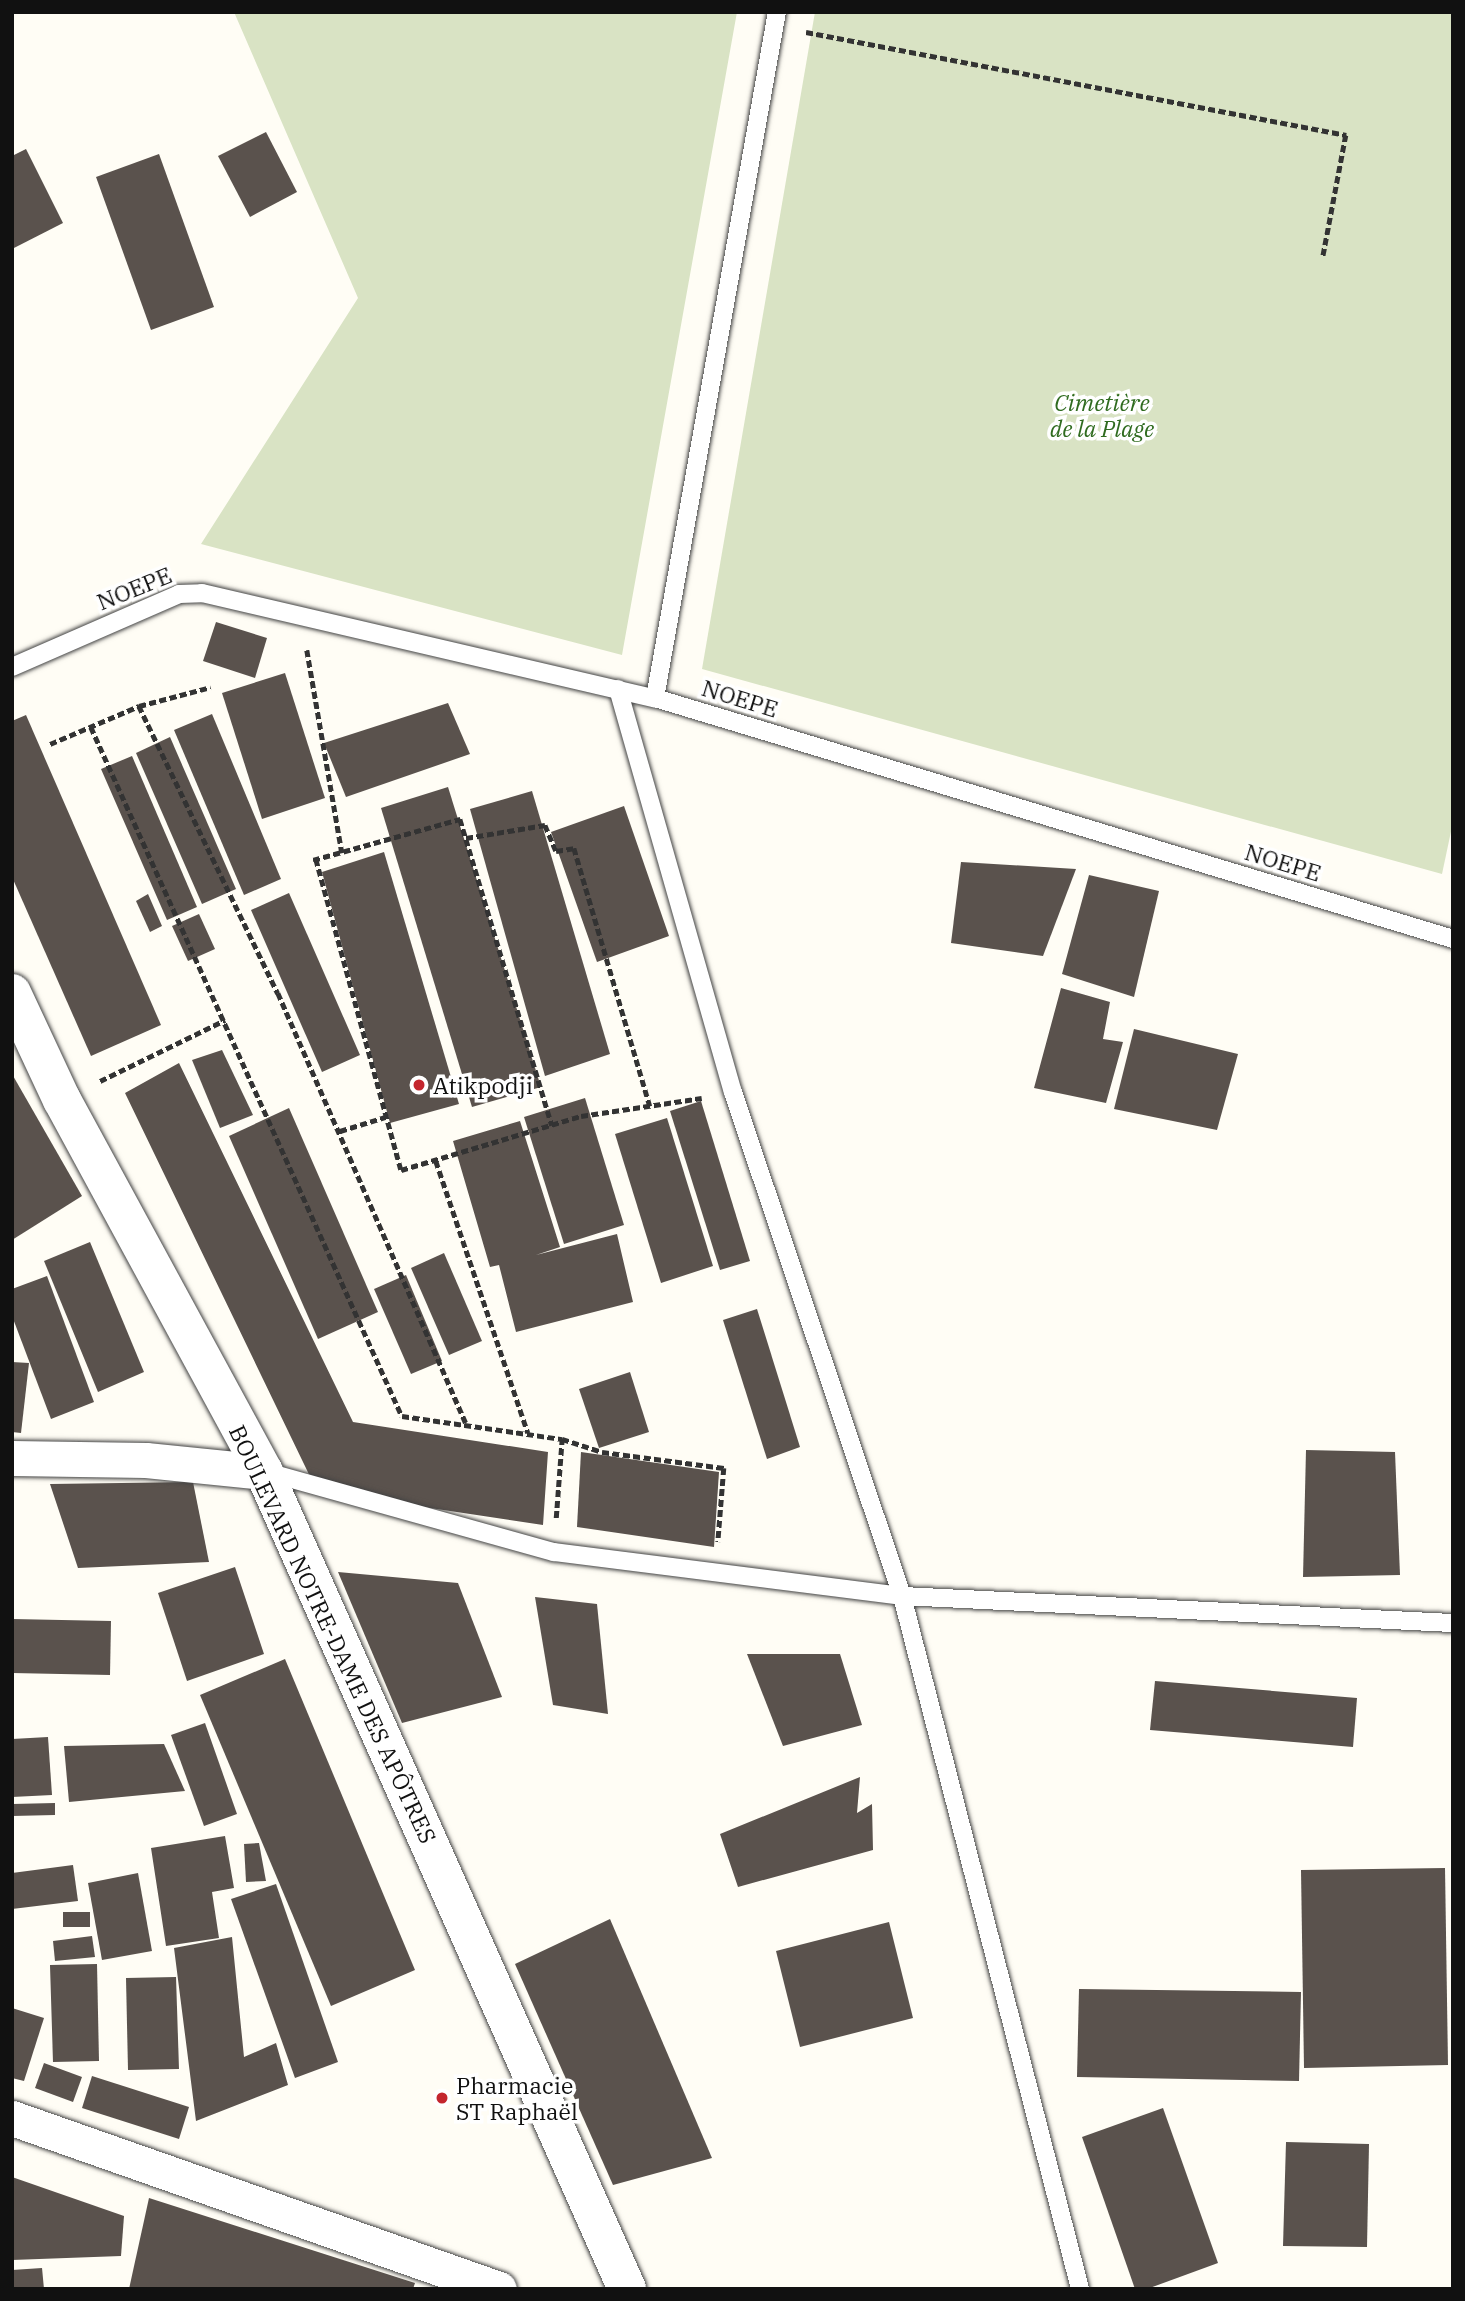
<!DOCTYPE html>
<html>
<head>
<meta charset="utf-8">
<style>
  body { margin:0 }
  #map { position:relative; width:1465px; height:2301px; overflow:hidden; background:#fffdf5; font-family:"IBM Plex Serif",serif }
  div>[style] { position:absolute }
  .cemetery>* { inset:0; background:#d9e3c4 }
  .building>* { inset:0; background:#5a524d }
  .path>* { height:4.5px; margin-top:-2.25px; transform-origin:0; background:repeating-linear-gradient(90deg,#333 0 7px,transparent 0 10.5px) }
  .roads { filter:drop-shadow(0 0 2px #444) drop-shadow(0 0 2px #444) }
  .service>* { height:18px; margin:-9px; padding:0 9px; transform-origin:9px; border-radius:9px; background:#fff }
  .minor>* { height:35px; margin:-17.5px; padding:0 17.5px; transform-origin:17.5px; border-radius:17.5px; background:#fff }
  .tertiary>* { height:38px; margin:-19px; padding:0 19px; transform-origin:19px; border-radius:19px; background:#fff }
  .dots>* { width:19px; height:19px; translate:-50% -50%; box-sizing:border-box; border:4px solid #fff; border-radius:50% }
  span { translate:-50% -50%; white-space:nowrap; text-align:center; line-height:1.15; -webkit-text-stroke:7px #fff; paint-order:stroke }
  .park-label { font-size:23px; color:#2f6b1f; font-style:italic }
  .street-label { font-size:23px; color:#111 }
  .poi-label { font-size:23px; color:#111 }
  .left { translate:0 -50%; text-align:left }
  .frame { position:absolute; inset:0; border:14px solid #111; pointer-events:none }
</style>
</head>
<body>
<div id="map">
  <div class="cemetery">
    <div style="clip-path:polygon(234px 12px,737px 12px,622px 655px,201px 544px,358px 298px)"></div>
    <div style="clip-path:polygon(815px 12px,1453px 12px,1453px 822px,1442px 874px,702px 669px)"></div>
  </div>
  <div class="building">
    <div style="clip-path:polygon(266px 132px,297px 192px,250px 217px,218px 156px)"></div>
    <div style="clip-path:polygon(26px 149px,63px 223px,12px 249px,12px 156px)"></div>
    <div style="clip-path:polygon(159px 154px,214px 307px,151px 330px,96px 177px)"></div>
    <div style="clip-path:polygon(216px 622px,267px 638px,255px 678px,203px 661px)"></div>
    <div style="clip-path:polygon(285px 673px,325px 798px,262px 819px,222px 693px)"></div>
    <div style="clip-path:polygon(448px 703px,470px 754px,346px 797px,324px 743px)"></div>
    <div style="clip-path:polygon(212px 714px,281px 879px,244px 895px,174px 730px)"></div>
    <div style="clip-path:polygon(26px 715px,161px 1025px,91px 1056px,12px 877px,12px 721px)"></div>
    <div style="clip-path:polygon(170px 737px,236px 889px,202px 904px,136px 753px)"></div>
    <div style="clip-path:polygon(132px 756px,197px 907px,167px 920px,101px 769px)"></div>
    <div style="clip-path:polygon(448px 787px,541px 1087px,472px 1107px,381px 808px)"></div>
    <div style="clip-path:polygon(532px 791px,610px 1054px,545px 1076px,470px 809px)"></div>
    <div style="clip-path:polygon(624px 806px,669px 936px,597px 962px,551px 832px)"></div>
    <div style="clip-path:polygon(384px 852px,459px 1104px,390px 1123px,322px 872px)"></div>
    <div style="clip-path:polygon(961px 862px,1076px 869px,1043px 956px,951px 943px)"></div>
    <div style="clip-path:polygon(1089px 875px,1159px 891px,1134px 997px,1062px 974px)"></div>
    <div style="clip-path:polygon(289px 893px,360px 1055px,322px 1072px,251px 910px)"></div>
    <div style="clip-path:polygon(148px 894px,162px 926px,150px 932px,136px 901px)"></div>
    <div style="clip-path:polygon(199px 914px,215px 949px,188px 961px,172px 926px)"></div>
    <div style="clip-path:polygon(1061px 988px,1110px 1002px,1103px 1039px,1123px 1042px,1106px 1103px,1034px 1088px)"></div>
    <div style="clip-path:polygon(1134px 1029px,1238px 1054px,1217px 1130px,1114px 1109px)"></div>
    <div style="clip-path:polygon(222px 1050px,253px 1115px,220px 1128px,192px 1060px)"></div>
    <div style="clip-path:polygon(179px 1063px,353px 1422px,548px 1452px,543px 1525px,317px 1491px,125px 1093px)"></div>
    <div style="clip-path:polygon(12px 1074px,82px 1196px,12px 1240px)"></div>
    <div style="clip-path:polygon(585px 1098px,624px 1225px,564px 1244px,524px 1117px)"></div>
    <div style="clip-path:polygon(701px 1101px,750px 1261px,720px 1270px,670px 1111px)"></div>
    <div style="clip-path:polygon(289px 1108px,378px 1312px,318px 1339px,229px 1136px)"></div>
    <div style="clip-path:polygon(667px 1118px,713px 1266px,661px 1283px,615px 1134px)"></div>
    <div style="clip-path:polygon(520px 1121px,560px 1247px,536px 1255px,617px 1234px,633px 1302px,516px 1332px,499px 1265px,490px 1267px,453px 1141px)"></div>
    <div style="clip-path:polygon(90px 1242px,144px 1372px,98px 1392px,44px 1261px)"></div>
    <div style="clip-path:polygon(444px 1253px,482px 1341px,449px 1355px,411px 1268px)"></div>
    <div style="clip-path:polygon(406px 1275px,442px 1361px,411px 1374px,374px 1289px)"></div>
    <div style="clip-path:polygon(47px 1276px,94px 1402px,51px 1419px,12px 1316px,12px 1289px)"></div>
    <div style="clip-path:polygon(757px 1309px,800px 1447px,767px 1459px,723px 1320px)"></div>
    <div style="clip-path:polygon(12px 1362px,29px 1363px,21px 1433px,12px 1432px)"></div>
    <div style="clip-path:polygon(630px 1372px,649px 1432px,599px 1448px,579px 1389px)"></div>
    <div style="clip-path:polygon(1306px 1450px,1395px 1452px,1400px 1575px,1303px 1577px)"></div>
    <div style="clip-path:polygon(581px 1452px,719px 1472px,714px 1547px,577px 1527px)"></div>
    <div style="clip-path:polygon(193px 1482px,209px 1562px,78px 1568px,50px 1484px)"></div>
    <div style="clip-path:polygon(235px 1567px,264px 1654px,187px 1681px,158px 1593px)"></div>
    <div style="clip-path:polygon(338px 1572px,458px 1583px,502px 1697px,402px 1723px)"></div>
    <div style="clip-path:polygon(535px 1597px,597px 1604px,608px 1714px,553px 1705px)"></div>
    <div style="clip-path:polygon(12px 1619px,111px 1621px,110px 1675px,12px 1673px)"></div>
    <div style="clip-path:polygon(747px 1654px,840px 1654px,862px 1725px,783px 1746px)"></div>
    <div style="clip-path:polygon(285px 1659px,415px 1970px,331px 2006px,200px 1695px)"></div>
    <div style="clip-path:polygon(1155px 1681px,1357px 1698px,1353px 1747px,1150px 1730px)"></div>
    <div style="clip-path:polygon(205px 1723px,237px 1814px,204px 1826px,171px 1735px)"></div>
    <div style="clip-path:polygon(48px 1737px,52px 1795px,12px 1797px,12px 1739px)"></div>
    <div style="clip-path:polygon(164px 1744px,185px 1791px,69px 1802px,64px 1746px)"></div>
    <div style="clip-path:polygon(860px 1777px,857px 1813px,872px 1804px,873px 1850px,738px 1887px,720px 1834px)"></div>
    <div style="clip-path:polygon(55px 1803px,55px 1815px,12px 1816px,12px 1804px)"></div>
    <div style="clip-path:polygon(225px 1836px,234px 1888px,212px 1892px,219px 1938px,166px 1946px,151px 1848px)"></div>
    <div style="clip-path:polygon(259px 1843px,266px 1881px,246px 1882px,244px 1844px)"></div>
    <div style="clip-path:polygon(73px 1865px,78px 1901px,12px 1909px,12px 1873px)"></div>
    <div style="clip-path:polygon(1445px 1868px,1448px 2065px,1304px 2068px,1301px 1870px)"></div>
    <div style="clip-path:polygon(138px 1873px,152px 1951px,102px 1960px,88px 1883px)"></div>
    <div style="clip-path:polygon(276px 1884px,338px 2062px,295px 2078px,231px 1899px)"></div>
    <div style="clip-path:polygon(63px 1912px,90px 1912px,90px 1927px,63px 1927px)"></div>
    <div style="clip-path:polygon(610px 1919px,712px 2158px,613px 2185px,515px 1964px)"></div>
    <div style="clip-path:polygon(889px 1922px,913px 2018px,800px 2047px,776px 1951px)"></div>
    <div style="clip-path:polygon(92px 1936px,95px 1957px,55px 1961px,53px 1941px)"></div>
    <div style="clip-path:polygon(232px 1937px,244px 2057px,276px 2043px,288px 2085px,196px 2121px,174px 1948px)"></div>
    <div style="clip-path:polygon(97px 1964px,99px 2061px,53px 2062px,50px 1965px)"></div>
    <div style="clip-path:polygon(176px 1977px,179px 2069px,128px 2070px,126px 1978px)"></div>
    <div style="clip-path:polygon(1079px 1989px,1301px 1992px,1299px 2081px,1077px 2077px)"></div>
    <div style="clip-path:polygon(12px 2008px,44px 2018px,24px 2081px,12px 2078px)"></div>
    <div style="clip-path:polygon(44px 2063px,82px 2077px,73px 2102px,35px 2088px)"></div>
    <div style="clip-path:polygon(92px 2076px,189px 2107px,179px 2139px,82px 2108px)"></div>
    <div style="clip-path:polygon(1163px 2108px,1218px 2263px,1147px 2289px,1135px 2289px,1082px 2137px)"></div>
    <div style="clip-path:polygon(1286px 2142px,1369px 2144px,1367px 2247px,1283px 2246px)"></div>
    <div style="clip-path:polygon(12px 2177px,124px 2216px,121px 2256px,12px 2260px)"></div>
    <div style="clip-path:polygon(149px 2198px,415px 2283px,413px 2289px,129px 2289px)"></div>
    <div style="clip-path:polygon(42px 2268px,44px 2289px,12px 2289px,12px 2270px)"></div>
  </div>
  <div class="path">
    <div style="left:806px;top:32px;width:550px;rotate:10.8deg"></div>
    <div style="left:1346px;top:135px;width:124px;rotate:100.7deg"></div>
    <div style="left:307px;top:650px;width:206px;rotate:80.2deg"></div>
    <div style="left:139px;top:706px;width:319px;rotate:64.2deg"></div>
    <div style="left:278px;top:993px;width:469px;rotate:66.4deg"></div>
    <div style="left:91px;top:727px;width:756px;rotate:65.71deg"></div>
    <div style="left:402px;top:1416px;width:162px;rotate:8.2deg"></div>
    <div style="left:562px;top:1439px;width:42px;rotate:18deg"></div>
    <div style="left:602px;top:1452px;width:123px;rotate:7.5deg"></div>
    <div style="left:724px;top:1468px;width:74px;rotate:94.6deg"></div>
    <div style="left:50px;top:744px;width:97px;rotate:-23.1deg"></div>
    <div style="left:139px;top:706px;width:74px;rotate:-14.8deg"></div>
    <div style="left:466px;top:838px;width:80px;rotate:-9.3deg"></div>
    <div style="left:545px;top:825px;width:28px;rotate:67deg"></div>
    <div style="left:556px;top:851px;width:18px;rotate:-9deg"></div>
    <div style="left:574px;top:848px;width:269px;rotate:73.6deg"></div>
    <div style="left:316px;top:859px;width:322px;rotate:74.7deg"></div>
    <div style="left:401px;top:1170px;width:188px;rotate:-16.7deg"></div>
    <div style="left:581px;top:1116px;width:122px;rotate:-8.5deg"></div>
    <div style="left:313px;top:860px;width:153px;rotate:-15.6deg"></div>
    <div style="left:460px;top:819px;width:320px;rotate:73.3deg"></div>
    <div style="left:100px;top:1081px;width:139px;rotate:-26deg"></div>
    <div style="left:340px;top:1131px;width:47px;rotate:-17.3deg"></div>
    <div style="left:436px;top:1161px;width:287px;rotate:71.3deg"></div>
    <div style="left:556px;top:1518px;width:79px;rotate:-85.7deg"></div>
  </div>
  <div class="roads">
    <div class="service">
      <div style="left:12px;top:667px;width:182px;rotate:-23.6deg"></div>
      <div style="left:179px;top:594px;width:23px;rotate:-2deg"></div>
      <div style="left:202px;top:593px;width:465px;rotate:13.1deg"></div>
      <div style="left:655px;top:698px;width:834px;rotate:16.8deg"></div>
      <div style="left:618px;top:689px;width:419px;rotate:74.1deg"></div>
      <div style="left:733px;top:1092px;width:532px;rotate:71.46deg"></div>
      <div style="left:902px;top:1596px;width:715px;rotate:75.59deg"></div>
      <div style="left:655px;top:698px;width:697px;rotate:-79.92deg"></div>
      <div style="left:267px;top:1472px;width:298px;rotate:15.6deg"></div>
      <div style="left:554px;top:1552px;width:351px;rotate:7.2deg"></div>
      <div style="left:902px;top:1596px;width:552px;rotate:2.81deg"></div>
    </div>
    <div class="minor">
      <div style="left:12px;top:1458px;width:134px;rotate:0.9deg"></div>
      <div style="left:146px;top:1460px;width:119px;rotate:5.8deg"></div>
      <div style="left:12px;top:2118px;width:516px;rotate:19.35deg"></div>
    </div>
    <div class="tertiary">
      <div style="left:12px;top:993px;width:118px;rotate:65deg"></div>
      <div style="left:62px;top:1100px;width:423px;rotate:61.5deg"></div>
      <div style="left:264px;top:1472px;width:894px;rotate:66.04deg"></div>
    </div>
  </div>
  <div class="dots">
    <div style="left:419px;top:1085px;background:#c4262e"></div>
    <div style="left:442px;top:2098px;background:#c4262e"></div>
  </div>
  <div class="park-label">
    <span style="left:1102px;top:415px">Cimetière<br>de la Plage</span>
  </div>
  <div class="street-label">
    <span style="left:134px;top:588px;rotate:-22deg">NOEPE</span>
    <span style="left:740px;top:698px;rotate:17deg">NOEPE</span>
    <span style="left:1283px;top:862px;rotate:17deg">NOEPE</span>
    <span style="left:333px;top:1634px;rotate:65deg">BOULEVARD NOTRE-DAME DES APÔTRES</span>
  </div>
  <div class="poi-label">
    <span class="left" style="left:433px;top:1085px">Atikpodji</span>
    <span class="left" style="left:456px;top:2098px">Pharmacie<br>ST Raphaël</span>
  </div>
  <div class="frame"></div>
</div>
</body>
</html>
